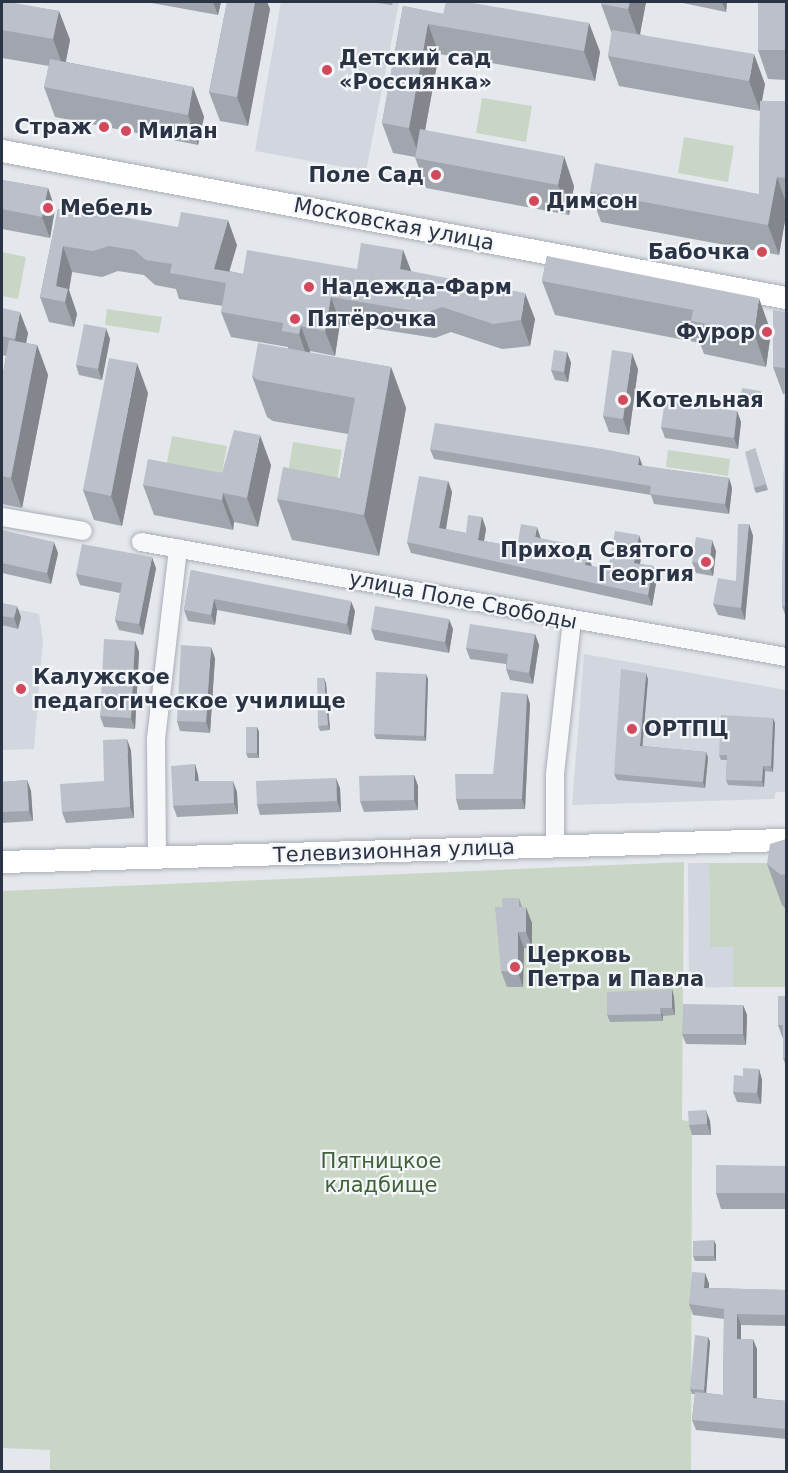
<!DOCTYPE html>
<html>
<head>
<meta charset="utf-8">
<style>
  body { margin:0 }
  #map { position:relative; width:788px; height:1473px; overflow:hidden; background:#e4e7ec; font-family:"DejaVu Sans",sans-serif }
  div>[style] { position:absolute }
  .built>* { inset:0; background:#d2d6de }
  .green>* { inset:0; background:#c9d6c5 }
  .roads { filter:drop-shadow(0 0 2px #a9aeb7) drop-shadow(0 0 2px #a9aeb7) }
  .minor>* { height:18px; margin:-9px; padding:0 9px; transform-origin:9px; border-radius:9px; background:#f7f8fa }
  .major>* { height:22px; margin:-11px; padding:0 11px; transform-origin:11px; border-radius:11px; background:#fff }
  .wall>* { inset:0; background:#a1a5ae }
  .shaded-wall>* { inset:0; background:#83868d }
  .building>* { inset:0; background:#bbc0ca }
  .dots>* { width:16px; height:16px; translate:-50% -50%; box-sizing:border-box; border:3px solid #f4f6f9; border-radius:50% }
  span { translate:-50% -50%; white-space:nowrap; text-align:center; line-height:1.15; -webkit-text-stroke:4.5px #f4f6f9; paint-order:stroke }
  .poi-label { font-size:21px; color:#2b3445; font-weight:700 }
  .left { translate:0 -50%; text-align:left }
  .right { translate:-100% -50%; text-align:right }
  .street-label { font-size:21px; color:#2b3445 }
  .park-label { font-size:21px; color:#3f6138 }
  .frame { position:absolute; inset:0; border:3px solid #2b3445; pointer-events:none }
</style>
</head>
<body>
<div id="map">
  <div class="built">
    <div style="clip-path:polygon(281px 2px,399px 2px,366px 171px,255px 151px)"></div>
    <div style="clip-path:polygon(2px 606px,39px 614px,43px 640px,34px 749px,2px 750px)"></div>
    <div style="clip-path:polygon(584px 654px,786px 690px,786px 792px,776px 792px,774px 799px,572px 805px)"></div>
    <div style="clip-path:polygon(688px 863px,709px 863px,710px 947px,733px 947px,733px 987px,689px 988px)"></div>
  </div>
  <div class="green">
    <div style="clip-path:polygon(482px 98px,532px 106px,526px 142px,476px 133px)"></div>
    <div style="clip-path:polygon(684px 137px,734px 146px,728px 182px,678px 173px)"></div>
    <div style="clip-path:polygon(2px 252px,26px 257px,18px 299px,2px 296px)"></div>
    <div style="clip-path:polygon(107px 309px,162px 317px,159px 333px,105px 325px)"></div>
    <div style="clip-path:polygon(172px 436px,227px 446px,221px 478px,166px 468px)"></div>
    <div style="clip-path:polygon(293px 442px,342px 450px,337px 481px,288px 473px)"></div>
    <div style="clip-path:polygon(668px 450px,730px 459px,728px 476px,666px 467px)"></div>
    <div style="clip-path:polygon(684px 862px,682px 1120px,692px 1122px,692px 1135px,691px 1471px,50px 1472px,50px 1450px,2px 1448px,2px 891px)"></div>
    <div style="clip-path:polygon(709px 863px,786px 863px,786px 987px,733px 987px,733px 947px,710px 947px)"></div>
  </div>
  <div class="roads">
    <div class="minor">
      <div style="left:2px;top:517px;width:82px;rotate:9.8deg"></div>
      <div style="left:141px;top:542px;width:655px;rotate:10.11deg"></div>
      <div style="left:555px;top:846px;width:72px;rotate:-90deg"></div>
      <div style="left:555px;top:774px;width:154px;rotate:-83.7deg"></div>
      <div style="left:157px;top:857px;width:118px;rotate:-90.5deg"></div>
      <div style="left:156px;top:739px;width:192px;rotate:-83.4deg"></div>
    </div>
    <div class="major">
      <div style="left:2px;top:151px;width:798px;rotate:10.62deg"></div>
      <div style="left:2px;top:862px;width:784px;rotate:-1.61deg"></div>
    </div>
  </div>
  <div class="wall">
    <div style="clip-path:polygon(2px 2px,59px 11px,70px 40px,66px 62px,193px 87px,204px 117px,198px 145px,55px 117px,44px 87px,49px 66px,2px 58px)"></div>
    <div style="clip-path:polygon(146px 2px,221px 2px,218px 15px)"></div>
    <div style="clip-path:polygon(227px 2px,267px 2px,270px 9px,248px 126px,220px 121px,209px 92px)"></div>
    <div style="clip-path:polygon(371px 2px,393px 2px,392px 5px)"></div>
    <div style="clip-path:polygon(646px 2px,640px 34px,765px 84px,762px 101px,786px 101px,786px 215px,779px 255px,601px 222px,590px 192px,759px 194px,760px 111px,619px 86px,608px 56px,612px 34px,601px 4px)"></div>
    <div style="clip-path:polygon(682px 2px,727px 2px,726px 12px,683px 3px)"></div>
    <div style="clip-path:polygon(786px 2px,786px 80px,768px 79px,758px 50px)"></div>
    <div style="clip-path:polygon(403px 6px,443px 14px,589px 23px,600px 52px,595px 81px,439px 54px,425px 130px,574px 186px,569px 215px,426px 188px,415px 157px,393px 153px,382px 123px)"></div>
    <div style="clip-path:polygon(2px 180px,48px 188px,55px 209px,50px 238px,2px 229px)"></div>
    <div style="clip-path:polygon(58px 209px,237px 245px,229px 271px,243px 274px,357px 269px,403px 250px,411px 271px,535px 319px,530px 346px,502px 349px,451px 332px,435px 338px,340px 323px,335px 356px,310px 351px,310px 353px,391px 367px,406px 408px,379px 556px,292px 540px,277px 499px,340px 478px,348px 434px,273px 421px,267px 417px,252px 376px,288px 349px,288px 347px,231px 337px,221px 312px,223px 306px,179px 299px,176px 289px,155px 285px,144px 275px,118px 271px,102px 277px,72px 272px,69px 290px,77px 314px,74px 327px,49px 322px,40px 297px)"></div>
    <div style="clip-path:polygon(547px 256px,771px 332px,766px 367px,704px 354px,700px 343px,555px 315px,542px 281px)"></div>
    <div style="clip-path:polygon(2px 308px,28px 333px,26px 343px,37px 345px,48px 375px,22px 508px,2px 504px,2px 379px,6px 356px,2px 355px)"></div>
    <div style="clip-path:polygon(786px 312px,786px 617px,782px 606px,785px 394px,783px 394px,773px 367px)"></div>
    <div style="clip-path:polygon(110px 339px,102px 380px,79px 375px,76px 365px)"></div>
    <div style="clip-path:polygon(567px 352px,571px 363px,568px 382px,555px 380px,551px 370px)"></div>
    <div style="clip-path:polygon(638px 369px,629px 435px,609px 432px,603px 416px)"></div>
    <div style="clip-path:polygon(760px 391px,762px 396px,760px 409px,742px 406px,740px 401px)"></div>
    <div style="clip-path:polygon(148px 393px,122px 526px,94px 520px,83px 490px)"></div>
    <div style="clip-path:polygon(737px 411px,741px 422px,738px 449px,665px 438px,661px 427px)"></div>
    <div style="clip-path:polygon(755px 448px,768px 490px,756px 493px,754px 488px)"></div>
    <div style="clip-path:polygon(430px 449px,642px 466px,729px 478px,732px 488px,729px 514px,654px 504px,651px 495px,434px 459px)"></div>
    <div style="clip-path:polygon(271px 465px,258px 527px,234px 522px,233px 530px,154px 515px,143px 485px)"></div>
    <div style="clip-path:polygon(448px 481px,452px 492px,446px 529px,466px 533px,482px 517px,486px 529px,484px 541px,517px 547px,541px 539px,564px 543px,567px 550px,591px 566px,608px 569px,643px 547px,640px 564px,653px 566px,657px 578px,652px 606px,411px 553px,407px 542px)"></div>
    <div style="clip-path:polygon(749px 524px,753px 536px,745px 620px,718px 615px,713px 604px,736px 581px)"></div>
    <div style="clip-path:polygon(2px 530px,58px 553px,51px 584px,2px 573px)"></div>
    <div style="clip-path:polygon(716px 551px,713px 576px,696px 573px,692px 562px)"></div>
    <div style="clip-path:polygon(156px 568px,143px 635px,119px 630px,115px 620px,120px 593px,80px 585px,76px 574px)"></div>
    <div style="clip-path:polygon(191px 570px,355px 611px,351px 635px,217px 610px,215px 625px,188px 621px,184px 610px)"></div>
    <div style="clip-path:polygon(2px 603px,21px 617px,18px 629px,2px 625px)"></div>
    <div style="clip-path:polygon(371px 629px,453px 629px,449px 653px,375px 640px)"></div>
    <div style="clip-path:polygon(535px 634px,539px 645px,533px 684px,510px 680px,506px 669px,506px 664px,470px 659px,466px 648px)"></div>
    <div style="clip-path:polygon(135px 641px,139px 652px,135px 729px,104px 727px,100px 716px)"></div>
    <div style="clip-path:polygon(215px 658px,210px 733px,180px 731px,177px 721px)"></div>
    <div style="clip-path:polygon(428px 679px,426px 741px,376px 739px,374px 734px)"></div>
    <div style="clip-path:polygon(648px 679px,642px 746px,706px 752px,708px 758px,705px 788px,617px 780px,614px 774px)"></div>
    <div style="clip-path:polygon(326px 683px,330px 730px,320px 731px,318px 726px)"></div>
    <div style="clip-path:polygon(527px 694px,530px 704px,525px 809px,459px 810px,456px 799px,493px 774px)"></div>
    <div style="clip-path:polygon(775px 723px,773px 772px,765px 771px,764px 787px,728px 785px,726px 780px,727px 760px,721px 760px,719px 755px)"></div>
    <div style="clip-path:polygon(257px 727px,259px 732px,259px 758px,248px 758px,246px 753px)"></div>
    <div style="clip-path:polygon(131px 750px,134px 818px,66px 823px,62px 812px,104px 781px)"></div>
    <div style="clip-path:polygon(195px 764px,198px 775px,199px 781px,237px 792px,238px 814px,177px 817px,173px 806px)"></div>
    <div style="clip-path:polygon(414px 775px,418px 786px,418px 810px,364px 812px,360px 801px)"></div>
    <div style="clip-path:polygon(27px 780px,31px 791px,33px 821px,2px 823px,2px 782px)"></div>
    <div style="clip-path:polygon(340px 788px,341px 812px,260px 815px,257px 804px)"></div>
    <div style="clip-path:polygon(786px 839px,786px 909px,782px 905px,767px 864px)"></div>
    <div style="clip-path:polygon(519px 898px,522px 907px,532px 923px,532px 948px,524px 948px,523px 987px,507px 987px,501px 971px,502px 907px)"></div>
    <div style="clip-path:polygon(672px 989px,674px 997px,675px 1015px,663px 1016px,663px 1021px,610px 1022px,607px 1015px)"></div>
    <div style="clip-path:polygon(786px 996px,783px 1039px,778px 1025px)"></div>
    <div style="clip-path:polygon(743px 1005px,747px 1015px,746px 1045px,686px 1044px,682px 1034px)"></div>
    <div style="clip-path:polygon(783px 1058px,786px 1058px,786px 1066px)"></div>
    <div style="clip-path:polygon(759px 1069px,762px 1080px,761px 1104px,737px 1102px,733px 1092px,743px 1076px)"></div>
    <div style="clip-path:polygon(710px 1121px,711px 1135px,692px 1135px,689px 1125px)"></div>
    <div style="clip-path:polygon(786px 1166px,786px 1209px,721px 1209px,716px 1193px)"></div>
    <div style="clip-path:polygon(716px 1245px,716px 1261px,695px 1261px,693px 1256px)"></div>
    <div style="clip-path:polygon(705px 1273px,709px 1284px,709px 1288px,786px 1290px,786px 1326px,741px 1325px,741px 1339px,757px 1349px,757px 1398px,786px 1401px,786px 1439px,696px 1430px,692px 1420px,695px 1394px,692px 1394px,690px 1389px,708px 1337px,710px 1342px,706px 1393px,723px 1395px,724px 1319px,693px 1315px,689px 1304px)"></div>
  </div>
  <div class="shaded-wall">
    <div style="clip-path:polygon(213px 2px,221px 2px,218px 15px)"></div>
    <div style="clip-path:polygon(255px 2px,267px 2px,270px 9px,248px 126px,237px 97px)"></div>
    <div style="clip-path:polygon(630px 2px,646px 2px,639px 39px,628px 9px)"></div>
    <div style="clip-path:polygon(722px 2px,727px 2px,726px 12px)"></div>
    <div style="clip-path:polygon(59px 11px,70px 40px,64px 69px,53px 39px)"></div>
    <div style="clip-path:polygon(589px 23px,600px 52px,595px 81px,584px 51px)"></div>
    <div style="clip-path:polygon(428px 24px,439px 54px,420px 158px,409px 128px)"></div>
    <div style="clip-path:polygon(754px 54px,765px 84px,760px 111px,749px 81px)"></div>
    <div style="clip-path:polygon(193px 87px,204px 117px,198px 145px,188px 115px)"></div>
    <div style="clip-path:polygon(564px 156px,574px 186px,569px 215px,558px 185px)"></div>
    <div style="clip-path:polygon(777px 177px,786px 203px,786px 215px,779px 255px,768px 225px)"></div>
    <div style="clip-path:polygon(48px 188px,55px 209px,50px 238px,42px 217px)"></div>
    <div style="clip-path:polygon(228px 220px,237px 245px,226px 283px,214px 269px)"></div>
    <div style="clip-path:polygon(63px 246px,72px 272px,69px 290px,77px 314px,74px 327px,65px 302px,56px 286px)"></div>
    <div style="clip-path:polygon(403px 250px,413px 276px,400px 269px)"></div>
    <div style="clip-path:polygon(525px 293px,535px 319px,530px 346px,521px 320px)"></div>
    <div style="clip-path:polygon(331px 297px,340px 323px,335px 356px,325px 331px)"></div>
    <div style="clip-path:polygon(759px 298px,771px 332px,766px 367px,754px 333px)"></div>
    <div style="clip-path:polygon(20px 312px,28px 333px,23px 360px,15px 339px)"></div>
    <div style="clip-path:polygon(301px 326px,310px 351px,308px 360px,299px 334px)"></div>
    <div style="clip-path:polygon(106px 328px,110px 339px,102px 380px,98px 369px)"></div>
    <div style="clip-path:polygon(37px 345px,48px 375px,22px 508px,11px 478px)"></div>
    <div style="clip-path:polygon(567px 352px,571px 363px,568px 382px,564px 372px)"></div>
    <div style="clip-path:polygon(632px 353px,638px 369px,629px 435px,623px 419px)"></div>
    <div style="clip-path:polygon(137px 363px,148px 393px,122px 526px,111px 496px)"></div>
    <div style="clip-path:polygon(391px 367px,406px 408px,379px 556px,364px 515px)"></div>
    <div style="clip-path:polygon(760px 391px,762px 396px,760px 409px,758px 403px)"></div>
    <div style="clip-path:polygon(737px 411px,741px 422px,738px 449px,734px 438px)"></div>
    <div style="clip-path:polygon(260px 435px,271px 465px,258px 527px,247px 498px)"></div>
    <div style="clip-path:polygon(639px 456px,643px 467px,638px 465px)"></div>
    <div style="clip-path:polygon(729px 478px,732px 488px,729px 514px,725px 504px)"></div>
    <div style="clip-path:polygon(448px 481px,452px 492px,444px 540px,439px 528px)"></div>
    <div style="clip-path:polygon(223px 493px,234px 522px,233px 530px,222px 500px)"></div>
    <div style="clip-path:polygon(482px 517px,486px 529px,482px 552px,478px 540px)"></div>
    <div style="clip-path:polygon(749px 524px,753px 536px,745px 620px,741px 608px)"></div>
    <div style="clip-path:polygon(537px 527px,541px 539px,535px 537px)"></div>
    <div style="clip-path:polygon(639px 535px,643px 547px,638px 574px,634px 563px)"></div>
    <div style="clip-path:polygon(712px 540px,716px 551px,713px 576px,709px 565px)"></div>
    <div style="clip-path:polygon(54px 542px,58px 553px,51px 584px,47px 573px)"></div>
    <div style="clip-path:polygon(587px 554px,592px 566px,585px 565px)"></div>
    <div style="clip-path:polygon(152px 557px,156px 568px,143px 635px,139px 624px)"></div>
    <div style="clip-path:polygon(653px 566px,657px 578px,652px 606px,648px 595px)"></div>
    <div style="clip-path:polygon(214px 599px,217px 610px,215px 625px,211px 615px)"></div>
    <div style="clip-path:polygon(351px 601px,355px 611px,351px 635px,347px 624px)"></div>
    <div style="clip-path:polygon(17px 606px,21px 617px,18px 629px,14px 618px)"></div>
    <div style="clip-path:polygon(449px 619px,453px 629px,449px 653px,445px 642px)"></div>
    <div style="clip-path:polygon(535px 634px,539px 645px,533px 684px,529px 673px)"></div>
    <div style="clip-path:polygon(135px 641px,139px 652px,135px 729px,131px 718px)"></div>
    <div style="clip-path:polygon(211px 647px,215px 658px,210px 733px,206px 722px)"></div>
    <div style="clip-path:polygon(646px 673px,648px 679px,642px 752px,640px 746px)"></div>
    <div style="clip-path:polygon(426px 674px,428px 679px,426px 741px,424px 736px)"></div>
    <div style="clip-path:polygon(324px 678px,326px 683px,330px 730px,328px 725px)"></div>
    <div style="clip-path:polygon(527px 694px,530px 704px,525px 809px,522px 799px)"></div>
    <div style="clip-path:polygon(773px 718px,775px 723px,773px 772px,771px 766px)"></div>
    <div style="clip-path:polygon(257px 727px,259px 732px,259px 758px,257px 753px)"></div>
    <div style="clip-path:polygon(127px 739px,131px 750px,134px 818px,130px 807px)"></div>
    <div style="clip-path:polygon(706px 752px,708px 758px,705px 788px,703px 782px)"></div>
    <div style="clip-path:polygon(195px 764px,198px 775px,199px 792px,195px 781px)"></div>
    <div style="clip-path:polygon(763px 766px,765px 771px,764px 787px,762px 781px)"></div>
    <div style="clip-path:polygon(414px 775px,418px 786px,418px 810px,414px 800px)"></div>
    <div style="clip-path:polygon(336px 778px,340px 788px,341px 812px,337px 801px)"></div>
    <div style="clip-path:polygon(27px 780px,31px 791px,33px 821px,29px 811px)"></div>
    <div style="clip-path:polygon(233px 781px,237px 792px,238px 814px,234px 803px)"></div>
    <div style="clip-path:polygon(526px 907px,532px 923px,532px 948px,526px 932px)"></div>
    <div style="clip-path:polygon(518px 932px,524px 948px,523px 987px,518px 972px)"></div>
    <div style="clip-path:polygon(672px 989px,674px 997px,675px 1015px,672px 1008px)"></div>
    <div style="clip-path:polygon(743px 1005px,747px 1015px,746px 1045px,743px 1034px)"></div>
    <div style="clip-path:polygon(660px 1008px,663px 1016px,663px 1021px,661px 1014px)"></div>
    <div style="clip-path:polygon(759px 1069px,762px 1080px,761px 1104px,757px 1093px)"></div>
    <div style="clip-path:polygon(706px 1110px,710px 1121px,711px 1135px,707px 1124px)"></div>
    <div style="clip-path:polygon(714px 1240px,716px 1245px,716px 1261px,714px 1256px)"></div>
    <div style="clip-path:polygon(705px 1273px,709px 1284px,708px 1299px,704px 1288px)"></div>
    <div style="clip-path:polygon(737px 1314px,741px 1325px,741px 1349px,737px 1339px)"></div>
    <div style="clip-path:polygon(708px 1337px,710px 1342px,706px 1395px,704px 1390px)"></div>
    <div style="clip-path:polygon(753px 1339px,757px 1349px,757px 1409px,753px 1398px)"></div>
  </div>
  <div class="building">
    <div style="clip-path:polygon(2px 2px,9px 2px,59px 11px,53px 39px,2px 30px)"></div>
    <div style="clip-path:polygon(227px 2px,255px 2px,237px 97px,209px 92px)"></div>
    <div style="clip-path:polygon(446px 2px,467px 2px,589px 23px,584px 51px,428px 24px,409px 128px,382px 123px,403px 6px,443px 14px)"></div>
    <div style="clip-path:polygon(601px 2px,630px 2px,628px 9px,601px 4px)"></div>
    <div style="clip-path:polygon(758px 2px,786px 2px,786px 50px,758px 50px)"></div>
    <div style="clip-path:polygon(612px 30px,754px 54px,749px 81px,608px 56px)"></div>
    <div style="clip-path:polygon(50px 59px,193px 87px,188px 115px,44px 87px)"></div>
    <div style="clip-path:polygon(760px 101px,786px 101px,786px 178px,777px 177px,768px 225px,590px 192px,595px 163px,759px 194px)"></div>
    <div style="clip-path:polygon(420px 129px,564px 156px,558px 185px,415px 158px)"></div>
    <div style="clip-path:polygon(2px 180px,48px 188px,42px 217px,2px 209px)"></div>
    <div style="clip-path:polygon(72px 208px,178px 227px,181px 212px,228px 220px,214px 269px,243px 274px,247px 250px,357px 269px,361px 243px,403px 250px,400px 269px,525px 293px,521px 320px,493px 324px,442px 307px,426px 313px,331px 297px,325px 331px,301px 326px,299px 334px,282px 331px,283px 323px,221px 312px,226px 283px,170px 273px,172px 264px,146px 260px,134px 250px,109px 246px,93px 251px,63px 246px,56px 286px,68px 289px,65px 302px,40px 297px,58px 209px)"></div>
    <div style="clip-path:polygon(547px 256px,759px 298px,754px 333px,691px 321px,693px 310px,542px 281px)"></div>
    <div style="clip-path:polygon(2px 308px,20px 312px,15px 339px,2px 336px)"></div>
    <div style="clip-path:polygon(773px 310px,786px 312px,786px 606px,782px 606px,785px 368px,773px 367px)"></div>
    <div style="clip-path:polygon(84px 324px,106px 328px,98px 369px,76px 365px)"></div>
    <div style="clip-path:polygon(9px 340px,37px 345px,11px 478px,2px 476px,2px 379px)"></div>
    <div style="clip-path:polygon(258px 343px,391px 367px,364px 515px,277px 499px,283px 467px,340px 478px,355px 398px,258px 380px,252px 376px)"></div>
    <div style="clip-path:polygon(554px 350px,567px 352px,564px 372px,551px 370px)"></div>
    <div style="clip-path:polygon(612px 350px,632px 353px,623px 419px,603px 416px)"></div>
    <div style="clip-path:polygon(109px 358px,137px 363px,111px 496px,83px 490px)"></div>
    <div style="clip-path:polygon(742px 388px,760px 391px,758px 403px,740px 401px)"></div>
    <div style="clip-path:polygon(665px 400px,737px 411px,734px 438px,661px 427px)"></div>
    <div style="clip-path:polygon(435px 423px,603px 449px,639px 456px,638px 465px,729px 478px,725px 504px,650px 494px,651px 486px,430px 449px)"></div>
    <div style="clip-path:polygon(234px 430px,260px 435px,247px 498px,223px 493px,222px 500px,143px 485px,148px 459px,222px 473px)"></div>
    <div style="clip-path:polygon(755px 448px,766px 484px,754px 488px,745px 452px)"></div>
    <div style="clip-path:polygon(419px 476px,448px 481px,439px 528px,466px 533px,468px 515px,482px 517px,478px 540px,517px 547px,521px 524px,537px 527px,535px 537px,564px 543px,563px 549px,587px 554px,585px 565px,608px 569px,615px 531px,639px 535px,634px 563px,653px 566px,648px 595px,407px 542px)"></div>
    <div style="clip-path:polygon(738px 524px,749px 524px,741px 608px,713px 604px,718px 578px,736px 581px)"></div>
    <div style="clip-path:polygon(2px 530px,54px 542px,47px 573px,2px 563px)"></div>
    <div style="clip-path:polygon(696px 537px,712px 540px,709px 565px,692px 562px)"></div>
    <div style="clip-path:polygon(82px 544px,152px 557px,139px 624px,115px 620px,122px 583px,76px 574px)"></div>
    <div style="clip-path:polygon(191px 570px,351px 601px,347px 624px,214px 599px,211px 615px,184px 610px)"></div>
    <div style="clip-path:polygon(2px 603px,17px 606px,14px 618px,2px 616px)"></div>
    <div style="clip-path:polygon(375px 606px,449px 619px,445px 642px,371px 629px)"></div>
    <div style="clip-path:polygon(470px 624px,535px 634px,529px 673px,506px 669px,508px 654px,466px 648px)"></div>
    <div style="clip-path:polygon(104px 639px,135px 641px,131px 718px,100px 716px)"></div>
    <div style="clip-path:polygon(181px 645px,211px 647px,206px 722px,177px 721px)"></div>
    <div style="clip-path:polygon(621px 669px,646px 673px,640px 746px,706px 752px,703px 782px,614px 774px)"></div>
    <div style="clip-path:polygon(376px 672px,426px 674px,424px 736px,374px 734px)"></div>
    <div style="clip-path:polygon(317px 678px,324px 678px,328px 725px,318px 726px)"></div>
    <div style="clip-path:polygon(501px 692px,527px 694px,522px 799px,456px 799px,455px 774px,493px 774px)"></div>
    <div style="clip-path:polygon(721px 715px,773px 718px,771px 766px,763px 766px,762px 781px,726px 780px,727px 755px,719px 755px)"></div>
    <div style="clip-path:polygon(246px 727px,257px 727px,257px 753px,246px 753px)"></div>
    <div style="clip-path:polygon(127px 739px,130px 807px,62px 812px,60px 784px,104px 781px,103px 740px)"></div>
    <div style="clip-path:polygon(195px 764px,195px 781px,233px 781px,234px 803px,173px 806px,171px 766px)"></div>
    <div style="clip-path:polygon(414px 775px,414px 800px,360px 801px,359px 776px)"></div>
    <div style="clip-path:polygon(336px 778px,337px 801px,257px 804px,256px 781px)"></div>
    <div style="clip-path:polygon(27px 780px,29px 811px,2px 812px,2px 782px)"></div>
    <div style="clip-path:polygon(786px 839px,786px 874px,781px 875px,767px 864px,770px 844px)"></div>
    <div style="clip-path:polygon(502px 898px,519px 898px,519px 907px,526px 907px,526px 932px,518px 932px,518px 972px,501px 971px,495px 907px,502px 907px)"></div>
    <div style="clip-path:polygon(672px 989px,672px 1008px,660px 1008px,661px 1014px,607px 1015px,607px 992px)"></div>
    <div style="clip-path:polygon(778px 996px,786px 996px,786px 1058px,783px 1058px,783px 1025px,778px 1025px)"></div>
    <div style="clip-path:polygon(683px 1004px,743px 1005px,743px 1034px,682px 1034px)"></div>
    <div style="clip-path:polygon(743px 1068px,759px 1069px,757px 1093px,733px 1092px,734px 1075px,743px 1076px)"></div>
    <div style="clip-path:polygon(706px 1110px,707px 1124px,689px 1125px,688px 1111px)"></div>
    <div style="clip-path:polygon(716px 1165px,786px 1166px,786px 1193px,716px 1193px)"></div>
    <div style="clip-path:polygon(714px 1240px,714px 1256px,693px 1256px,693px 1241px)"></div>
    <div style="clip-path:polygon(692px 1272px,705px 1273px,704px 1288px,786px 1290px,786px 1315px,737px 1314px,737px 1339px,753px 1339px,753px 1398px,786px 1401px,786px 1429px,692px 1420px,695px 1392px,723px 1395px,724px 1309px,689px 1304px)"></div>
    <div style="clip-path:polygon(695px 1335px,708px 1337px,704px 1390px,690px 1389px)"></div>
  </div>
  <div class="dots">
    <div style="left:327px;top:70px;background:#d1495b"></div>
    <div style="left:104px;top:127px;background:#d1495b"></div>
    <div style="left:126px;top:131px;background:#d1495b"></div>
    <div style="left:436px;top:175px;background:#d1495b"></div>
    <div style="left:534px;top:201px;background:#d1495b"></div>
    <div style="left:48px;top:208px;background:#d1495b"></div>
    <div style="left:762px;top:252px;background:#d1495b"></div>
    <div style="left:309px;top:287px;background:#d1495b"></div>
    <div style="left:295px;top:319px;background:#d1495b"></div>
    <div style="left:767px;top:332px;background:#d1495b"></div>
    <div style="left:623px;top:400px;background:#d1495b"></div>
    <div style="left:706px;top:562px;background:#d1495b"></div>
    <div style="left:21px;top:689px;background:#d1495b"></div>
    <div style="left:632px;top:729px;background:#d1495b"></div>
    <div style="left:515px;top:967px;background:#d1495b"></div>
  </div>
  <div class="poi-label">
    <span class="left" style="left:339px;top:70px">Детский сад<br>«Россиянка»</span>
    <span class="right" style="left:92px;top:127px">Страж</span>
    <span class="left" style="left:138px;top:131px">Милан</span>
    <span class="right" style="left:424px;top:175px">Поле Сад</span>
    <span class="left" style="left:546px;top:201px">Димсон</span>
    <span class="left" style="left:60px;top:208px">Мебель</span>
    <span class="right" style="left:750px;top:252px">Бабочка</span>
    <span class="left" style="left:321px;top:287px">Надежда-Фарм</span>
    <span class="left" style="left:307px;top:319px">Пятёрочка</span>
    <span class="right" style="left:755px;top:332px">Фурор</span>
    <span class="left" style="left:635px;top:400px">Котельная</span>
    <span class="right" style="left:694px;top:562px">Приход Святого<br>Георгия</span>
    <span class="left" style="left:33px;top:689px">Калужское<br>педагогическое училище</span>
    <span class="left" style="left:644px;top:729px">ОРТПЦ</span>
    <span class="left" style="left:527px;top:967px">Церковь<br>Петра и Павла</span>
  </div>
  <div class="street-label">
    <span style="left:394px;top:224px;rotate:11deg">Московская улица</span>
    <span style="left:463px;top:600px;rotate:11deg">улица Поле Свободы</span>
    <span style="left:394px;top:851px;rotate:-2deg">Телевизионная улица</span>
  </div>
  <div class="park-label">
    <span style="left:381px;top:1173px">Пятницкое<br>кладбище</span>
  </div>
  <div class="frame"></div>
</div>
</body>
</html>
